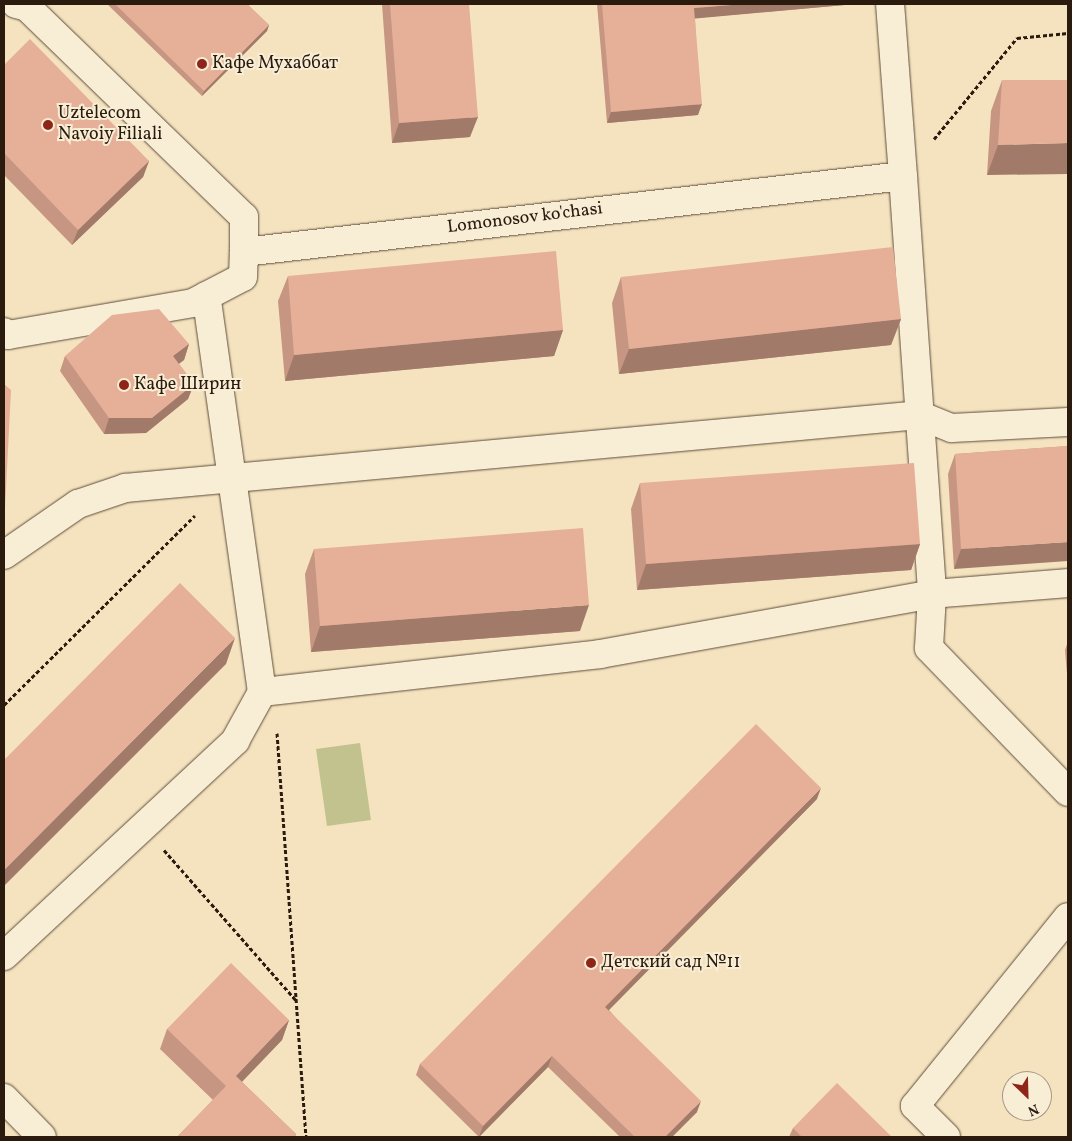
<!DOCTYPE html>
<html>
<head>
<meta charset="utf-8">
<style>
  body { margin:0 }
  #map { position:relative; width:1072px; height:1141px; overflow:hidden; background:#f5e3bf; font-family:Vollkorn,serif }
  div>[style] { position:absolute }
  .green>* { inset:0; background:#c2c28e }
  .path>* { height:3px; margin-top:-1.5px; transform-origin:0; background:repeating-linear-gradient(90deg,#2b1b0f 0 4px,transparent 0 6.5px) }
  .roads { filter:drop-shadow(0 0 1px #5e4d3b) drop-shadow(0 0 1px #5e4d3b) }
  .minor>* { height:28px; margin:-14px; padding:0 14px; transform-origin:14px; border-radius:14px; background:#f8edd5 }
  .wall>* { inset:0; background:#c69683 }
  .shaded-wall>* { inset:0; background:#a17a6a }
  .building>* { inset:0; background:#e6af98 }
  .dots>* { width:14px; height:14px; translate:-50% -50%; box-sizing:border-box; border:2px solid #f8edd5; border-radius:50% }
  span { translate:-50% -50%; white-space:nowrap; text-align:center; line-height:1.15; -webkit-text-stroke:4px #f8edd5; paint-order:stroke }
  .poi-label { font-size:18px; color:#2b1b0f }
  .left { translate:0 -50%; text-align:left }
  .street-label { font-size:18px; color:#2b1b0f }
  .frame { position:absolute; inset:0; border:5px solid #2b1b0f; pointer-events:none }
  .north { position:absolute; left:1002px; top:1071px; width:50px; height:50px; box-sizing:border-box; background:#f8edd5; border:1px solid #a69986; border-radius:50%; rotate:156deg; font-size:14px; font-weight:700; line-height:20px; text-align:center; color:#2b1b0f }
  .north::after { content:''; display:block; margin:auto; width:18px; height:22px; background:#8f2418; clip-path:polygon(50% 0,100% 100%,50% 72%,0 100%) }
</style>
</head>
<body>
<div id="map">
  <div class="green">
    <div style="clip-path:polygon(360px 743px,371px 820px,327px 826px,316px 749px)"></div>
  </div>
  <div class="path">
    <div style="left:934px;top:139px;width:131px;rotate:-50.6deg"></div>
    <div style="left:1017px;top:38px;width:51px;rotate:-5.6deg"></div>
    <div style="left:4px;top:705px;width:269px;rotate:-44.8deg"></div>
    <div style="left:277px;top:733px;width:405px;rotate:85.9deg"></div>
    <div style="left:164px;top:850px;width:200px;rotate:48.7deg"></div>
  </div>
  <div class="roads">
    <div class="minor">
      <div style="left:16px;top:4px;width:11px;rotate:15deg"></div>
      <div style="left:27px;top:7px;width:302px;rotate:44.1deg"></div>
      <div style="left:244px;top:217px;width:35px;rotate:90deg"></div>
      <div style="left:903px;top:176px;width:419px;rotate:86deg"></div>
      <div style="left:932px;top:594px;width:54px;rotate:93.2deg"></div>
      <div style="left:929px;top:648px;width:200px;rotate:46deg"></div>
      <div style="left:4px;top:332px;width:5px;rotate:37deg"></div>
      <div style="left:8px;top:335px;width:188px;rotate:-9.8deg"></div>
      <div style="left:193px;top:303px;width:56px;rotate:-27.5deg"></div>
      <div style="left:243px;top:277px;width:25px;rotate:-88deg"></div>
      <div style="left:244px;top:252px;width:663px;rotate:-6.58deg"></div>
      <div style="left:903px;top:176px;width:172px;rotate:-94.3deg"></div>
      <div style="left:4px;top:555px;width:90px;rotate:-34.6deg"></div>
      <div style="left:78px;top:504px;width:50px;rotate:-18.8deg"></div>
      <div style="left:125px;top:488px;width:797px;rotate:-5.25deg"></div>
      <div style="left:919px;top:415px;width:35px;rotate:22deg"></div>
      <div style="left:952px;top:428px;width:116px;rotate:-3deg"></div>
      <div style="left:262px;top:692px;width:340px;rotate:-6.4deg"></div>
      <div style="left:600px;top:654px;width:337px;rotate:-10.2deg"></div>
      <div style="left:932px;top:594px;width:136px;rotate:-4.6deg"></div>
      <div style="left:4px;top:956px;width:316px;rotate:-42.9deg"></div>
      <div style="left:235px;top:741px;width:56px;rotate:-61.1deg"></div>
      <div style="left:262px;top:692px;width:400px;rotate:-98deg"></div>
      <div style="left:4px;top:1098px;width:54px;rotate:45.7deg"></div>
      <div style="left:946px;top:1137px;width:44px;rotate:-135deg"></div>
      <div style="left:915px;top:1106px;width:243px;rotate:-51deg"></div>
    </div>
  </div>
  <div class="wall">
    <div style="clip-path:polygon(107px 4px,247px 4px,269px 25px,267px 31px,202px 96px)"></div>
    <div style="clip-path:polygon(382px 4px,469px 4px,470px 137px,392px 143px)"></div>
    <div style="clip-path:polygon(597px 4px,856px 4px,695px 18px,698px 115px,607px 123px)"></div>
    <div style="clip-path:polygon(4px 65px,149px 161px,143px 177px,72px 245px,4px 175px)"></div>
    <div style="clip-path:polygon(1002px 80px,1068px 80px,987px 175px,991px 111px)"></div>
    <div style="clip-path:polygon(288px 276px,563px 330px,554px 356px,285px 381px,278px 301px)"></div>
    <div style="clip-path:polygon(621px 277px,901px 319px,891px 345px,619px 374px,612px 303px)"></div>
    <div style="clip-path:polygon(189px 344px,184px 360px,179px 364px,194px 384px,188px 399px,146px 433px,104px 434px,60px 371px,65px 356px)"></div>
    <div style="clip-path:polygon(1068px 446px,954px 569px,948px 474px,955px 454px)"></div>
    <div style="clip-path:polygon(640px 483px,920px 544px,911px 570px,637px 590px,631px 509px)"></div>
    <div style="clip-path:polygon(314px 549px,580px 631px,311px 652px,305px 574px)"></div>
    <div style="clip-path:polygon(1068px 641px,1068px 686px,1065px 650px)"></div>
    <div style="clip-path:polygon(817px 799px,609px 1010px,697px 1112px,672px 1137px,620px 1137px,548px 1067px,479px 1137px,416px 1075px,420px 1064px)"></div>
    <div style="clip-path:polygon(289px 1020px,282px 1040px,242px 1082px,296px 1134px,295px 1137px,177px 1137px,213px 1100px,160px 1049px,167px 1029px)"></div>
    <div style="clip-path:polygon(793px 1128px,892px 1137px,789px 1137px)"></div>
  </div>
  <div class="shaded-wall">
    <div style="clip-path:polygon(744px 4px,856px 4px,690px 19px,694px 8px)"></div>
    <div style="clip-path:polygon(269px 25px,267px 31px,202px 96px,204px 91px)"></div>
    <div style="clip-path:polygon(702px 104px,698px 115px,607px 123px,611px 112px)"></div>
    <div style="clip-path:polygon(478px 117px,470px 137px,392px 143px,399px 123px)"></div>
    <div style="clip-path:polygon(1068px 143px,1068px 174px,987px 175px,998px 145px)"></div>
    <div style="clip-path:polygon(149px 161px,143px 177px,72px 245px,78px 230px)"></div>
    <div style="clip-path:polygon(901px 319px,891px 345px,619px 374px,629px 349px)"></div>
    <div style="clip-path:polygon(563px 330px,554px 356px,285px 381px,294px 355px)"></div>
    <div style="clip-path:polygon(189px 344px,184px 360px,167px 372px,173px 356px)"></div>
    <div style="clip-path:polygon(194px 384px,188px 399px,146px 433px,104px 434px,109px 418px)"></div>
    <div style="clip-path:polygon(1068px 542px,1068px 561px,954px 569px,961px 549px)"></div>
    <div style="clip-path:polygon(920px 544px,911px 570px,637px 590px,646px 564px)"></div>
    <div style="clip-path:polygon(589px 605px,580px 631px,311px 652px,320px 626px)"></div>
    <div style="clip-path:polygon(235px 638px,226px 664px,4px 886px,4px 870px)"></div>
    <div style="clip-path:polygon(821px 788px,817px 799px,601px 1018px,605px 1007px)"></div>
    <div style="clip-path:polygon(289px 1020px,282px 1040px,229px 1095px,236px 1076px)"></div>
    <div style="clip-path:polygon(552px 1056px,548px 1067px,479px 1137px,483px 1126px)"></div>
    <div style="clip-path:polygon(701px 1101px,697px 1112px,672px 1137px,665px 1137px)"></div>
  </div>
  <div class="building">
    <div style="clip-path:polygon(115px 4px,247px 4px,269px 25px,204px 91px)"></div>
    <div style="clip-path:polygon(390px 4px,469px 4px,478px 117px,399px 123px)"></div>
    <div style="clip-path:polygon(602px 4px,744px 4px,694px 8px,702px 104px,611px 112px)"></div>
    <div style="clip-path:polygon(30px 39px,149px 161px,78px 230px,4px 153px,4px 65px)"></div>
    <div style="clip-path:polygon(1002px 80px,1068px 80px,1068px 143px,998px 145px)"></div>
    <div style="clip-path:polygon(893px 247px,901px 319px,629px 349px,621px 277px)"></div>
    <div style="clip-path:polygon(556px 251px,563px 330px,294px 355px,288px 276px)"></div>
    <div style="clip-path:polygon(159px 309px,189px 344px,173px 356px,194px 384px,152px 418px,109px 418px,65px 356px,112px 315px)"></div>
    <div style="clip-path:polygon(4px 384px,11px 390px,4px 528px)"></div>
    <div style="clip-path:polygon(1068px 446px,1068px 542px,961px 549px,955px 454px)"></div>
    <div style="clip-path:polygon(914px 463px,920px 544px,646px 564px,640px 483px)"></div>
    <div style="clip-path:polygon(583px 528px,589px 605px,320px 626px,314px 549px)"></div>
    <div style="clip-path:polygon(180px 583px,235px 638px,4px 870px,4px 760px)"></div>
    <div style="clip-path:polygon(756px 724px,821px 788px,605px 1007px,701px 1101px,665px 1137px,635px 1137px,552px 1056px,483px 1126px,420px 1064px)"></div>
    <div style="clip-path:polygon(231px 963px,289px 1020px,236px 1076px,296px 1134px,293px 1137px,177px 1137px,226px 1086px,167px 1029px)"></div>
    <div style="clip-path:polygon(837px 1083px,892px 1137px,802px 1137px,793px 1128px)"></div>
  </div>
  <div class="dots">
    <div style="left:202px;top:64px;background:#8f2418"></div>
    <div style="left:48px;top:125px;background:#8f2418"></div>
    <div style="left:124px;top:385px;background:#8f2418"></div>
    <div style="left:591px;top:963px;background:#8f2418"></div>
  </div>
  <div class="poi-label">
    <span class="left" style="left:212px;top:64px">Кафе Мухаббат</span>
    <span class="left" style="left:58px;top:125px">Uztelecom<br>Navoiy Filiali</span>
    <span class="left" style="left:134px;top:385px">Кафе Ширин</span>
    <span class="left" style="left:601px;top:963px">Детский сад №11</span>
  </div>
  <div class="street-label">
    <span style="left:525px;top:219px;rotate:-7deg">Lomonosov ko'chasi</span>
  </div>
  <div class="frame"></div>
  <div class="north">N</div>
</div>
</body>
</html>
